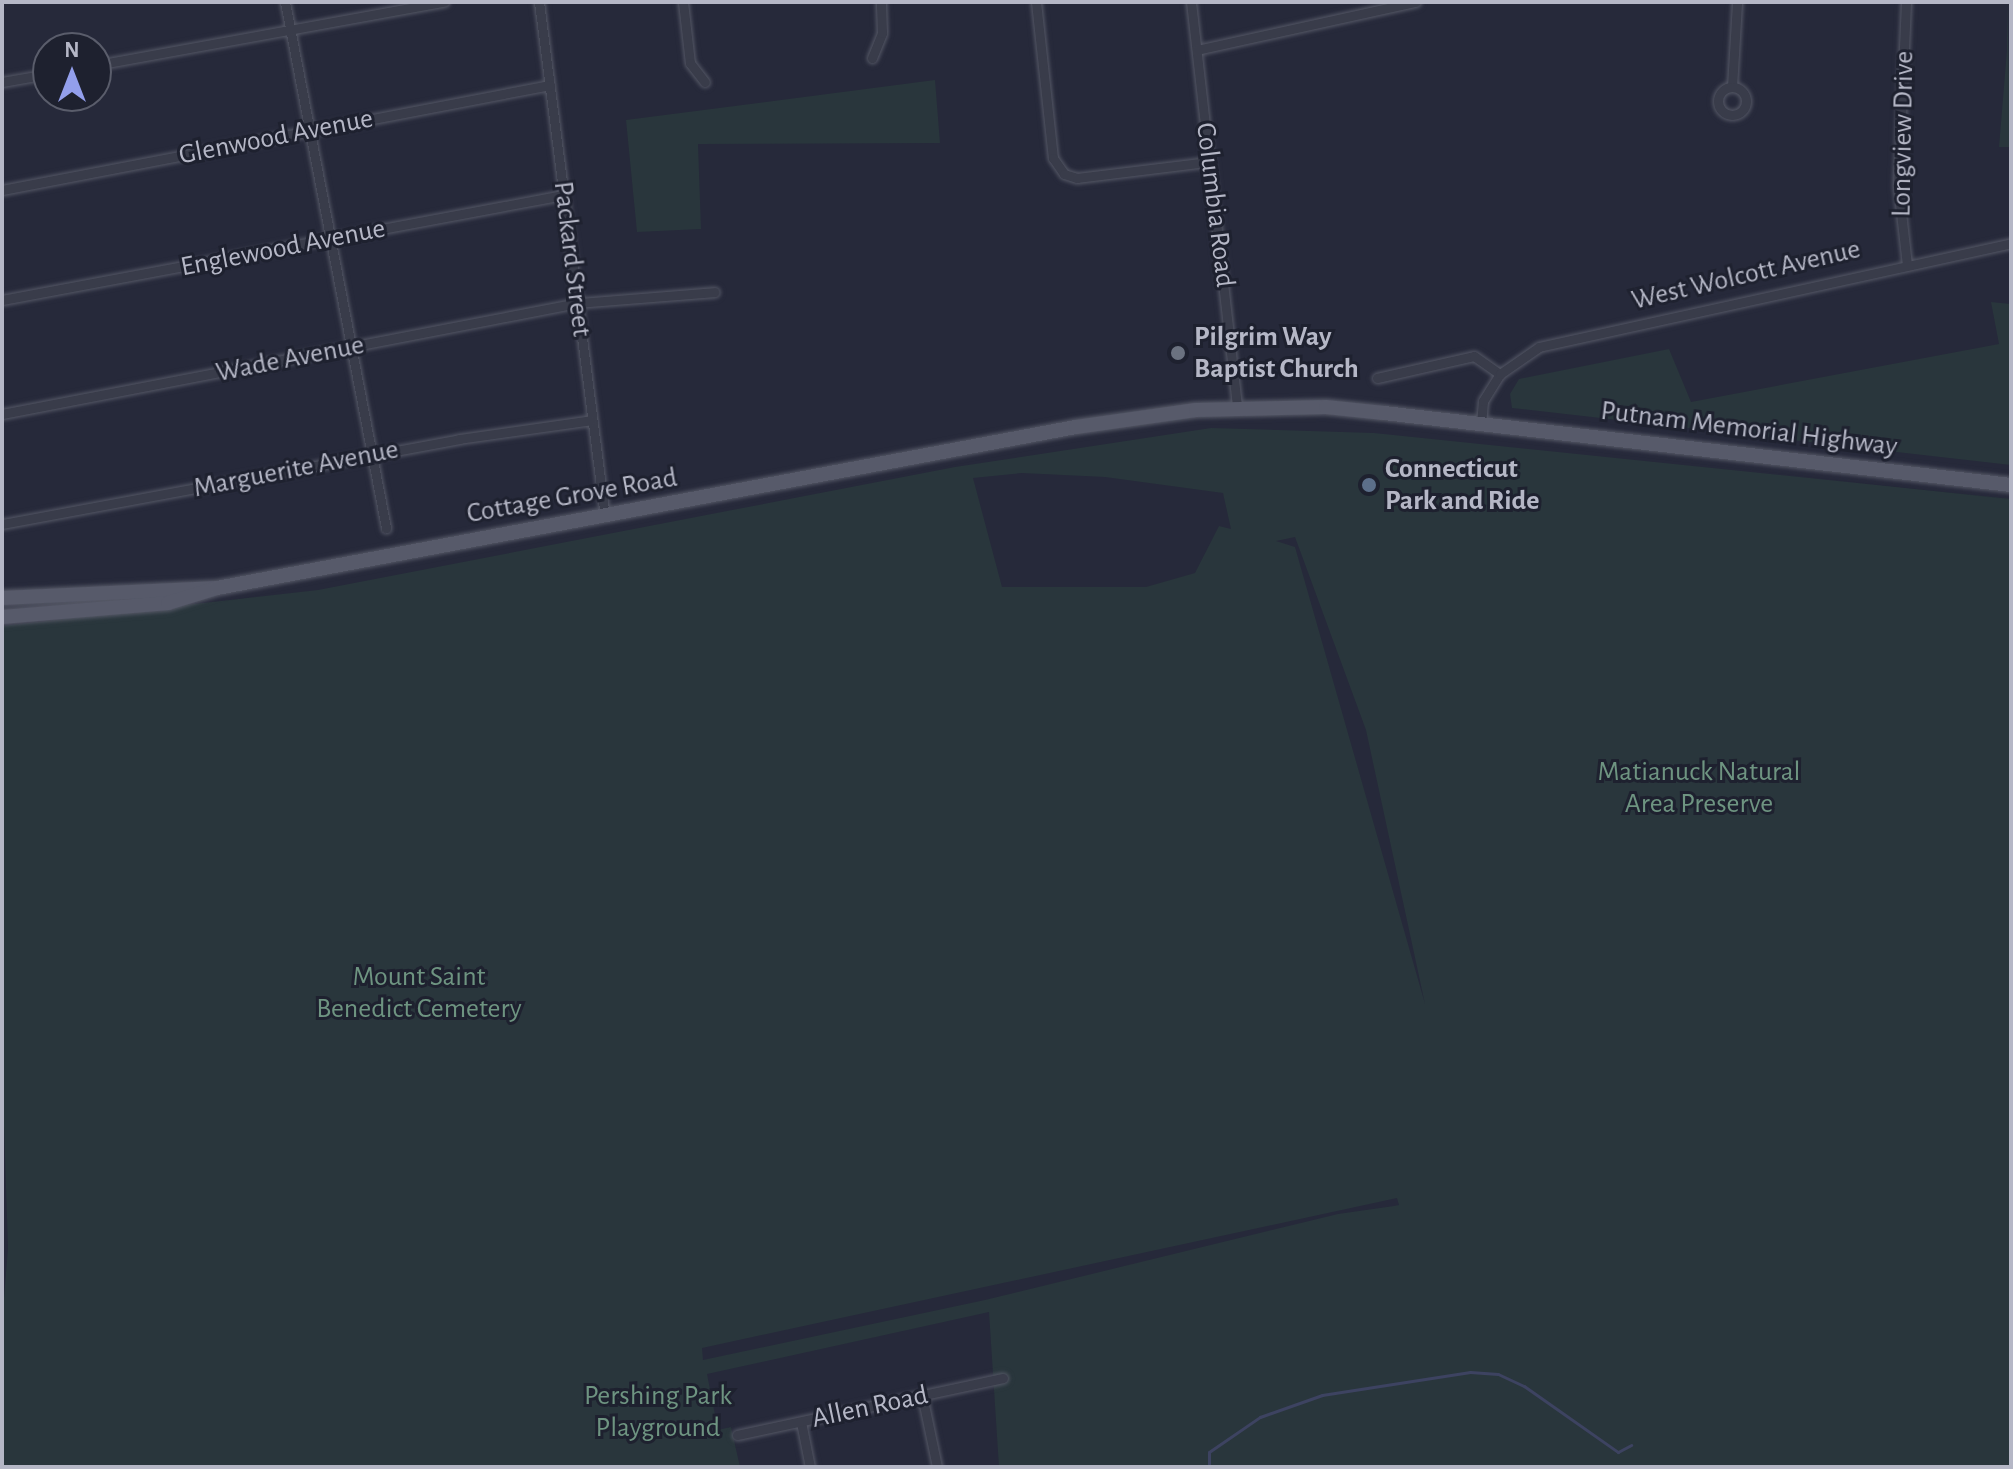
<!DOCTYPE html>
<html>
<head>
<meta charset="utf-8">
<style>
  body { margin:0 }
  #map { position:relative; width:2013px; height:1469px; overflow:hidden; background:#26293a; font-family:"Alegreya Sans",sans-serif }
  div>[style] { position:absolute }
  .green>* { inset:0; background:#29363c }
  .stream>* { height:3px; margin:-1.5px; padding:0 1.5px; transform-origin:1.5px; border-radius:1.5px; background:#3d4361 }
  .roads { filter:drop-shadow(0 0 2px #545765) drop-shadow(0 0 2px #545765) }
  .street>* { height:9px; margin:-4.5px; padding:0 4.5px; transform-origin:4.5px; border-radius:4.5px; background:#393c4a }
  .street>.ring { margin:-4.5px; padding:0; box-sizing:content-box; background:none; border:9px solid #393c4a; border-radius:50% }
  .primary>* { height:14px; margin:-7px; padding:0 7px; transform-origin:7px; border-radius:7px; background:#575a6a }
  .dots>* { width:22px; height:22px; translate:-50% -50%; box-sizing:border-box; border:4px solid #1e212f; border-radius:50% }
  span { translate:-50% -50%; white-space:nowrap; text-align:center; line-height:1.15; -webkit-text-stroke:6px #1e212f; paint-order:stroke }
  .street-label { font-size:28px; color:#b5b7c6 }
  .poi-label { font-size:28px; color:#b5b7c6; font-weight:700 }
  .left { translate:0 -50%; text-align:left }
  .park-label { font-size:28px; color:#6e9481 }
  .frame { position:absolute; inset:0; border:4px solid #b5b7c6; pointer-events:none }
  .north { position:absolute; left:32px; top:32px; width:80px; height:80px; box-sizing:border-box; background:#1e212f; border:2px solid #5a5d6b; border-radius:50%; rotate:0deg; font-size:22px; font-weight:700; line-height:32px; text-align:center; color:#b5b7c6 }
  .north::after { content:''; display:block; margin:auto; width:28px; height:36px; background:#939fec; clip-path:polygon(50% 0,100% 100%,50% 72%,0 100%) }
</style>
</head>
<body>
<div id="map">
  <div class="green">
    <div style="clip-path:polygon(2007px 2px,2011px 147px,1999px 147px,2007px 50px)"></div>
    <div style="clip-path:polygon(935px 80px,940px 143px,698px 144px,701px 229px,637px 232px,626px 120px)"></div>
    <div style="clip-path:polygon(1991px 302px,2011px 304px,2011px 465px,1512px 408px,1510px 394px,1519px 379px,1669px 349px,1691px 402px,1999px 344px)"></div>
    <div style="clip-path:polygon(evenodd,1211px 428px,1374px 433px,2011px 499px,2011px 1467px,999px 1467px,989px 1312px,707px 1374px,718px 1430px,731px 1427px,740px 1467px,2px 1467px,2px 1323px,8px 1248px,2px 1065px,2px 626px,318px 590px,955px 467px,1211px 428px,1022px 473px,1105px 477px,1223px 493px,1231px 529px,1219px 526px,1195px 573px,1146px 587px,1002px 587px,973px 478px,1022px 473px,1211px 428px,1295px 537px,1366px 730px,1425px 1004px,1295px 547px,1276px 541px,1295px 537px,1211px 428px,1397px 1198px,1399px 1205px,1394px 1206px,1338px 1214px,985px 1300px,703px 1360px,702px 1348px,1397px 1198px)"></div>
  </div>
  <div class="stream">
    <div style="left:1209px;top:1467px;width:15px;rotate:-90deg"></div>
    <div style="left:1209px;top:1452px;width:62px;rotate:-34.5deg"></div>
    <div style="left:1260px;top:1417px;width:66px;rotate:-19.5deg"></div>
    <div style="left:1322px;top:1395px;width:150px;rotate:-8.8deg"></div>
    <div style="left:1470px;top:1372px;width:28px;rotate:4deg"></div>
    <div style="left:1498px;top:1374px;width:29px;rotate:25deg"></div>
    <div style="left:1524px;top:1386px;width:115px;rotate:35.1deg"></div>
    <div style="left:1618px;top:1452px;width:15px;rotate:-28deg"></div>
  </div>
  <div class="roads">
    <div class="street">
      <div style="left:285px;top:2px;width:536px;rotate:79.13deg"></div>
      <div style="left:539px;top:2px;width:519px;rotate:82.7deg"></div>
      <div style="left:683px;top:2px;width:61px;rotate:83.5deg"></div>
      <div style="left:690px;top:63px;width:24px;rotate:52deg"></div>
      <div style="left:1036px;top:2px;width:157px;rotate:83.8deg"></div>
      <div style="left:1053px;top:158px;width:19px;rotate:55deg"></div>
      <div style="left:1064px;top:174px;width:14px;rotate:17deg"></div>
      <div style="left:1077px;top:178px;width:132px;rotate:-7deg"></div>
      <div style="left:1191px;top:2px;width:409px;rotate:83.5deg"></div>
      <div style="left:1906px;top:2px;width:184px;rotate:92.5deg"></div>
      <div style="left:1898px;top:186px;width:80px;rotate:83.5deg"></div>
      <div style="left:1197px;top:50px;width:224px;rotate:-12.4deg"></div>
      <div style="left:872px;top:58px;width:27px;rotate:-68deg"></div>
      <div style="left:882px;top:33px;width:31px;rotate:-92deg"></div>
      <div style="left:96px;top:65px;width:354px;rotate:-10.3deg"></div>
      <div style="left:2px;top:82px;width:47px;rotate:-9.9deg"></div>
      <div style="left:1732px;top:87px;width:85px;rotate:-86.6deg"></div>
      <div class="ring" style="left:1718px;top:87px;width:19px;height:19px"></div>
      <div style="left:2px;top:190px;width:558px;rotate:-10.85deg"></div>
      <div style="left:2px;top:300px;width:571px;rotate:-10.6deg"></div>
      <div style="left:1377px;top:378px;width:99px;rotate:-12.8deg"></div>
      <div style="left:1474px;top:356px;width:32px;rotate:35deg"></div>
      <div style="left:2px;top:414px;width:587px;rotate:-10.91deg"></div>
      <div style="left:578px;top:303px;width:137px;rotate:-4.6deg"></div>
      <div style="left:1481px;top:424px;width:23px;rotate:-85deg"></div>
      <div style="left:1483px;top:401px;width:32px;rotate:-58deg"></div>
      <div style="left:1500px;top:374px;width:47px;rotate:-34.7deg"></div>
      <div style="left:1539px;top:347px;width:483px;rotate:-12.4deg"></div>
      <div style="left:2px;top:524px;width:465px;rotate:-10.5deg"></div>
      <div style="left:459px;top:439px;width:134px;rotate:-8.1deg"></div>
      <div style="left:922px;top:1395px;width:74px;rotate:78.2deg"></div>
      <div style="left:801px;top:1422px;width:46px;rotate:78.7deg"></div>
      <div style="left:737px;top:1435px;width:272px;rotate:-12.1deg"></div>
    </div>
    <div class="primary">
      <div style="left:2px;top:598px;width:215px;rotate:-2.7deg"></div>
      <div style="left:2px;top:617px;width:167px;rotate:-4.8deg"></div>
      <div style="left:168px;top:603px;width:51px;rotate:-17deg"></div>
      <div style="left:217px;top:588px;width:874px;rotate:-10.62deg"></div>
      <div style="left:1076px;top:427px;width:121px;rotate:-8.1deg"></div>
      <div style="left:1196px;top:410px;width:130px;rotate:-1.3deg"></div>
      <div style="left:1326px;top:407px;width:58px;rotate:5.9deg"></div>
      <div style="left:1384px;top:413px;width:631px;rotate:6.55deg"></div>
    </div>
  </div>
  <div class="dots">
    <div style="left:1178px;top:353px;background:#6b7280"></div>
    <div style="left:1369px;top:485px;background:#5c6f8a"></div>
  </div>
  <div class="street-label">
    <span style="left:1903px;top:134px;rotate:-89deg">Longview Drive</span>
    <span style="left:276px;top:137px;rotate:-11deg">Glenwood Avenue</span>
    <span style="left:1215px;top:205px;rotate:83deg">Columbia Road</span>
    <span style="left:283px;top:248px;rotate:-11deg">Englewood Avenue</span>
    <span style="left:572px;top:259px;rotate:83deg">Packard Street</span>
    <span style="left:1746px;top:275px;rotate:-13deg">West Wolcott Avenue</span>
    <span style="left:290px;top:359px;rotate:-11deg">Wade Avenue</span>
    <span style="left:1749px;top:429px;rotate:7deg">Putnam Memorial Highway</span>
    <span style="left:296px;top:469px;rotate:-11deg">Marguerite Avenue</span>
    <span style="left:572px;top:496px;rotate:-10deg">Cottage Grove Road</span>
    <span style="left:870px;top:1407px;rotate:-12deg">Allen Road</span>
  </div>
  <div class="poi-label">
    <span class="left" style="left:1194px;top:353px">Pilgrim Way<br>Baptist Church</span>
    <span class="left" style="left:1385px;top:485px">Connecticut<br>Park and Ride</span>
  </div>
  <div class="park-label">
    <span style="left:1699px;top:788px">Matianuck Natural<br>Area Preserve</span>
    <span style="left:419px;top:993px">Mount Saint<br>Benedict Cemetery</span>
    <span style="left:658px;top:1412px">Pershing Park<br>Playground</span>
  </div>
  <div class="frame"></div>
  <div class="north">N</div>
</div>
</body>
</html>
